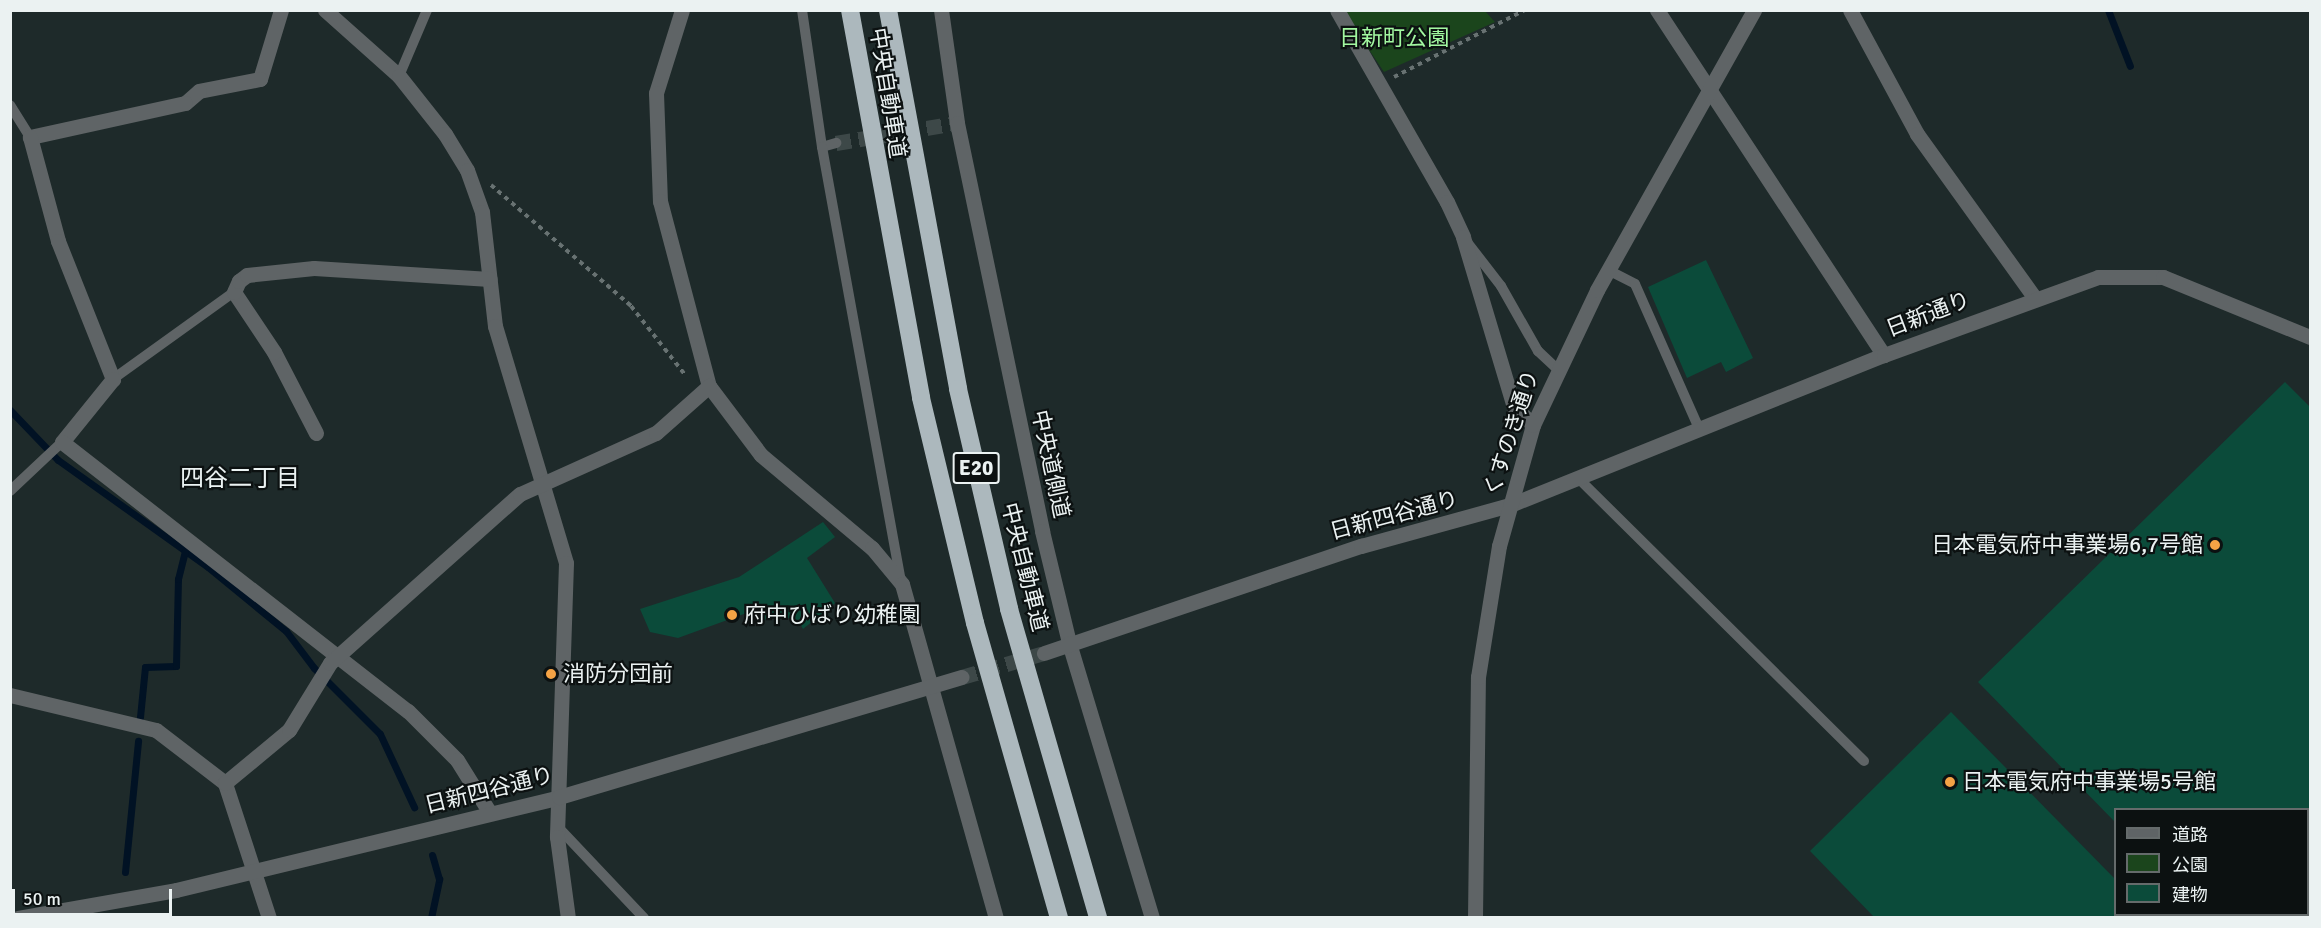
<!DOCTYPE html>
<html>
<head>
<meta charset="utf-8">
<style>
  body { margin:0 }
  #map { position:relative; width:2321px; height:928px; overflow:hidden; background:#1e2a2a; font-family:Signika,"Noto Sans JP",sans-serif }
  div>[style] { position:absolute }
  .green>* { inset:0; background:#1b451c }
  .stream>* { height:7px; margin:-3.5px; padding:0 3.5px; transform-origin:3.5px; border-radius:3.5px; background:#011224 }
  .building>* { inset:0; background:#0b4b3a }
  .minor-tunnel>* { height:15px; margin-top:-7.5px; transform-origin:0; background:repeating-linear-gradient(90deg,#3d4848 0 15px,transparent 0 23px) }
  .tertiary-tunnel>* { height:15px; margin-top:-7.5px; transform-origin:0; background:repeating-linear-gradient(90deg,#3d4848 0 15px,transparent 0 23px) }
  .path>* { height:4px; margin-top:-2px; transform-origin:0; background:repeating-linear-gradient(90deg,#687272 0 4.5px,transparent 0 9px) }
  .service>* { height:10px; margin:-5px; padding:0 5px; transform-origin:5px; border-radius:5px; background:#5f6466 }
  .minor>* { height:15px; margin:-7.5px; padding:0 7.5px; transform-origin:7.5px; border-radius:7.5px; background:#5f6466 }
  .tertiary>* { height:15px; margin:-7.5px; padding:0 7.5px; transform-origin:7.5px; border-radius:7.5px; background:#5f6466 }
  .motorway-bridge>* { height:18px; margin:-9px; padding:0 9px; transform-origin:9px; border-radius:9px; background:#acb8bd }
  .dots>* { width:16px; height:16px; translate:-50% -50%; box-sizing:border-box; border:3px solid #0c1111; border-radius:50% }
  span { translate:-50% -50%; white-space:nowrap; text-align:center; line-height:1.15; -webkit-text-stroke:4.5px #0c1111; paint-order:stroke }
  .shield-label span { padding:2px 4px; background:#0c1111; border:2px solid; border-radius:4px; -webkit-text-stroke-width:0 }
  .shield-label { font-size:21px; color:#ebf2f2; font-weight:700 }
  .park-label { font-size:22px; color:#a2f7a0 }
  .street-label { font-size:22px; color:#ebf2f2 }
  .poi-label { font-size:22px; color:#ebf2f2 }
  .right { translate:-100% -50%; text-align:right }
  .left { translate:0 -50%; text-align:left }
  .neighbourhood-label { font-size:24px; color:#ebf2f2 }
  .frame { position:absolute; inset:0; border:12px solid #ebf2f2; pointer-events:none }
  .legend { position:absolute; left:2114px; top:808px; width:195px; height:108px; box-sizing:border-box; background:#0c1111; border:2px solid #656b6b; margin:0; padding:8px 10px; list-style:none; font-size:18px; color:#ebf2f2 }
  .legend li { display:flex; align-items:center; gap:12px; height:30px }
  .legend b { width:30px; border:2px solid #656b6b }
  .scale { position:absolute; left:12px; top:889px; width:160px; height:27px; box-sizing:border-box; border:3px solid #ebf2f2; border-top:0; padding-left:8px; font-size:18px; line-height:21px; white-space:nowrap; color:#ebf2f2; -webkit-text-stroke:4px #0c1111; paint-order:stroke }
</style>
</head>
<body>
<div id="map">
  <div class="green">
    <div style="clip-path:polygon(1343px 11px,1485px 11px,1495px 22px,1384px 72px)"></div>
  </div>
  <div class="stream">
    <div style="left:2108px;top:10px;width:60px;rotate:68.6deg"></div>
    <div style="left:10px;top:410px;width:69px;rotate:46.2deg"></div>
    <div style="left:58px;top:460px;width:184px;rotate:35.5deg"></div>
    <div style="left:208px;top:567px;width:101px;rotate:39.4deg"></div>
    <div style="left:286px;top:631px;width:46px;rotate:52.9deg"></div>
    <div style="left:314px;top:668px;width:93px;rotate:45deg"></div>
    <div style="left:380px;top:734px;width:81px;rotate:65deg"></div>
    <div style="left:140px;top:717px;width:50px;rotate:-84.3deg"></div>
    <div style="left:145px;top:667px;width:31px;rotate:-2deg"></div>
    <div style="left:176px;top:666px;width:87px;rotate:-88.7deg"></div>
    <div style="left:178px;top:579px;width:29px;rotate:-76deg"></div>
    <div style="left:125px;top:872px;width:132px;rotate:-84.3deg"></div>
    <div style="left:431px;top:918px;width:40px;rotate:-78deg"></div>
    <div style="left:439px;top:879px;width:25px;rotate:-106deg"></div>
  </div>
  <div class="building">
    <div style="clip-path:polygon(1706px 260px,1753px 358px,1726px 372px,1721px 362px,1687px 378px,1648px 287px)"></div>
    <div style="clip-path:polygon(2285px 382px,2310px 407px,2310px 810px,2115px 810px,2115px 822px,1978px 682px)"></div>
    <div style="clip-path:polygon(823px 522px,835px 537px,807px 558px,835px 603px,803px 629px,798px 620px,773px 615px,761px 622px,752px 611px,678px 638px,650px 632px,640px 609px,739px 577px)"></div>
    <div style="clip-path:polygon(1951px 712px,2115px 879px,2115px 918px,1875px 918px,1810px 851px)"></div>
  </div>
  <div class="minor-tunnel">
    <div style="left:836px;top:143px;width:123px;rotate:-9.4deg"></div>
  </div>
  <div class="tertiary-tunnel">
    <div style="left:962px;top:677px;width:85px;rotate:-16.3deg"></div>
  </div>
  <div class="path">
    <div style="left:1394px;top:77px;width:147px;rotate:-27.1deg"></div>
    <div style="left:491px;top:185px;width:185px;rotate:40.8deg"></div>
    <div style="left:631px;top:306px;width:89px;rotate:51.8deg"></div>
  </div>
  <div class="service">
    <div style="left:802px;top:10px;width:138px;rotate:81.7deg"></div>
    <div style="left:822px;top:147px;width:15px;rotate:-16deg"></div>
    <div style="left:399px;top:76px;width:72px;rotate:-67deg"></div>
    <div style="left:10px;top:105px;width:38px;rotate:58deg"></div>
    <div style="left:822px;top:147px;width:441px;rotate:79.7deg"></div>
    <div style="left:1467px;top:242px;width:56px;rotate:52.3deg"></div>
    <div style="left:1501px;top:286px;width:75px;rotate:60.4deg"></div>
    <div style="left:1538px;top:351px;width:25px;rotate:43deg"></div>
    <div style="left:1608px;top:270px;width:30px;rotate:27deg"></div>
    <div style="left:1635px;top:284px;width:161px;rotate:66.1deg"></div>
    <div style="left:113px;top:379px;width:149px;rotate:-35.7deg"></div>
    <div style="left:1579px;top:479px;width:401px;rotate:44.7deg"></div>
    <div style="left:10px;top:491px;width:71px;rotate:-43.3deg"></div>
    <div style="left:557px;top:826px;width:127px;rotate:46.6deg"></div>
  </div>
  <div class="minor">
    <div style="left:281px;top:10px;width:72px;rotate:106.9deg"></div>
    <div style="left:260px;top:79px;width:62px;rotate:168.9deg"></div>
    <div style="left:199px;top:91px;width:18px;rotate:139deg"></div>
    <div style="left:185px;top:103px;width:159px;rotate:167.6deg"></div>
    <div style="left:30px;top:137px;width:108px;rotate:74.9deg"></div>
    <div style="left:58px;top:241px;width:149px;rotate:68.3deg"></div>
    <div style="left:113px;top:379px;width:81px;rotate:129deg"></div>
    <div style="left:62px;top:442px;width:438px;rotate:37.9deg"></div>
    <div style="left:408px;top:711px;width:69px;rotate:45deg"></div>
    <div style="left:457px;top:760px;width:62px;rotate:58.1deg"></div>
    <div style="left:325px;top:10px;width:99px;rotate:41.7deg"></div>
    <div style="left:399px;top:76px;width:74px;rotate:51.6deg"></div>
    <div style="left:445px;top:134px;width:42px;rotate:58.6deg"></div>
    <div style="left:467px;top:170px;width:45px;rotate:70.3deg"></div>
    <div style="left:482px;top:212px;width:115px;rotate:83.5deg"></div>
    <div style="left:495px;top:326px;width:247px;rotate:73.3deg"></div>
    <div style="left:566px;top:563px;width:274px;rotate:91.9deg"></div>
    <div style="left:557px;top:837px;width:82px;rotate:82.3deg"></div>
    <div style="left:682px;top:10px;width:87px;rotate:107.4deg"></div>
    <div style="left:656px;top:93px;width:108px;rotate:87.9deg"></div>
    <div style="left:660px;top:201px;width:191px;rotate:75.2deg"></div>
    <div style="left:709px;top:386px;width:86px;rotate:53deg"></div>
    <div style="left:761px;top:455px;width:145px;rotate:40deg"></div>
    <div style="left:872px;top:548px;width:47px;rotate:50.2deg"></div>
    <div style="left:902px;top:584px;width:347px;rotate:74.3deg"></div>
    <div style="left:1337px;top:10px;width:221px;rotate:60.2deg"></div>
    <div style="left:1447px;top:202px;width:38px;rotate:65deg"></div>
    <div style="left:1463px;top:237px;width:177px;rotate:73.3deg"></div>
    <div style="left:1514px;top:407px;width:26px;rotate:43deg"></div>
    <div style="left:1657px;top:10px;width:413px;rotate:56.7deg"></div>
    <div style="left:1850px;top:10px;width:141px;rotate:61.6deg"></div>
    <div style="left:1917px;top:134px;width:202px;rotate:54.3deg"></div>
    <div style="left:316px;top:433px;width:91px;rotate:-117.4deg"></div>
    <div style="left:274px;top:352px;width:72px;rotate:-123.7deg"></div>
    <div style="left:234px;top:292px;width:12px;rotate:-66deg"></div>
    <div style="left:239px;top:281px;width:10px;rotate:-37deg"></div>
    <div style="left:247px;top:275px;width:67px;rotate:-6deg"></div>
    <div style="left:314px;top:268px;width:176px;rotate:3.6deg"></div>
    <div style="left:10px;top:695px;width:150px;rotate:13.5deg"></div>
    <div style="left:156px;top:730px;width:87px;rotate:37.5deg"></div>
    <div style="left:269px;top:918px;width:142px;rotate:-108.1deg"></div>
    <div style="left:225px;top:783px;width:83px;rotate:-39.6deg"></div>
    <div style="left:289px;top:730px;width:79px;rotate:-58.5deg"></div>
    <div style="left:330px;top:663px;width:254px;rotate:-41.7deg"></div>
    <div style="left:520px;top:494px;width:149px;rotate:-24.2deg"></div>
    <div style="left:656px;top:433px;width:71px;rotate:-41.6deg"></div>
  </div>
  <div class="tertiary">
    <div style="left:941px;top:10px;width:114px;rotate:81.9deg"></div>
    <div style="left:957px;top:123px;width:417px;rotate:78.2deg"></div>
    <div style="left:1042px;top:531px;width:115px;rotate:76.4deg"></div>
    <div style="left:1069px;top:643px;width:287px;rotate:73.2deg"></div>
    <div style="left:1044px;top:653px;width:335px;rotate:-18.7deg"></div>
    <div style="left:1361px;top:546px;width:155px;rotate:-15.4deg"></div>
    <div style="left:1510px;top:505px;width:403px;rotate:-21.9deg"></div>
    <div style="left:1884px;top:355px;width:228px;rotate:-20deg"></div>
    <div style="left:2098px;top:277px;width:65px"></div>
    <div style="left:2163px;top:277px;width:159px;rotate:22.2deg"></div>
    <div style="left:18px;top:918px;width:160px;rotate:-10deg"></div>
    <div style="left:176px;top:890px;width:394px;rotate:-13.6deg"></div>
    <div style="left:559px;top:797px;width:420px;rotate:-16.6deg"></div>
    <div style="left:1475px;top:918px;width:241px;rotate:-89.3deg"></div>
    <div style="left:1478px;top:677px;width:133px;rotate:-80.9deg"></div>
    <div style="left:1499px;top:546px;width:126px;rotate:-74.3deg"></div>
    <div style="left:1533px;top:425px;width:149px;rotate:-64.6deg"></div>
    <div style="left:1597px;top:290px;width:321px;rotate:-60.7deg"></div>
  </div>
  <div class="motorway-bridge">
    <div style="left:850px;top:10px;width:394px;rotate:79.6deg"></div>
    <div style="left:921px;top:398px;width:231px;rotate:76.5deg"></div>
    <div style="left:975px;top:623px;width:307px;rotate:74.1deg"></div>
    <div style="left:888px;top:10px;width:385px;rotate:79.5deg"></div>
    <div style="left:958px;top:389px;width:226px;rotate:76.9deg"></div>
    <div style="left:1009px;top:609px;width:322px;rotate:73.9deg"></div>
  </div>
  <div class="dots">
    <div style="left:2215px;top:545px;background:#f5a345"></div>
    <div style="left:732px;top:615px;background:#f5a345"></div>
    <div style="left:551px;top:674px;background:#f5a345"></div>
    <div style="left:1950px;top:782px;background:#f5a345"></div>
  </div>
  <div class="shield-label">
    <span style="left:976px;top:468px">E20</span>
  </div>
  <div class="park-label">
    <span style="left:1394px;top:38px">日新町公園</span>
  </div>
  <div class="street-label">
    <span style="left:888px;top:93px;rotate:81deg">中央自動車道</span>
    <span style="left:1928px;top:314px;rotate:-21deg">日新通り</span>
    <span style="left:1511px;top:433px;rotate:-72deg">くすのき通り</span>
    <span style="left:1051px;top:464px;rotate:78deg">中央道側道</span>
    <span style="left:1394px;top:515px;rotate:-15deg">日新四谷通り</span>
    <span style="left:1025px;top:567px;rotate:76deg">中央自動車道</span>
    <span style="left:489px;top:790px;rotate:-14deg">日新四谷通り</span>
  </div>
  <div class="poi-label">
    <span class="right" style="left:2203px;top:545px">日本電気府中事業場6,7号館</span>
    <span class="left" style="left:744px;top:615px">府中ひばり幼稚園</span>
    <span class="left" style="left:563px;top:674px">消防分団前</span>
    <span class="left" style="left:1962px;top:782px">日本電気府中事業場5号館</span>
  </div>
  <div class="neighbourhood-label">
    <span style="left:240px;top:479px">四谷二丁目</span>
  </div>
  <div class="frame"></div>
  <ul class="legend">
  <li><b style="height:8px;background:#5f6466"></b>道路</li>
  <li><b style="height:16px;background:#1b451c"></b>公園</li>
  <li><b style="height:16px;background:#0b4b3a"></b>建物</li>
  </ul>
  <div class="scale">50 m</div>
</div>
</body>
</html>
